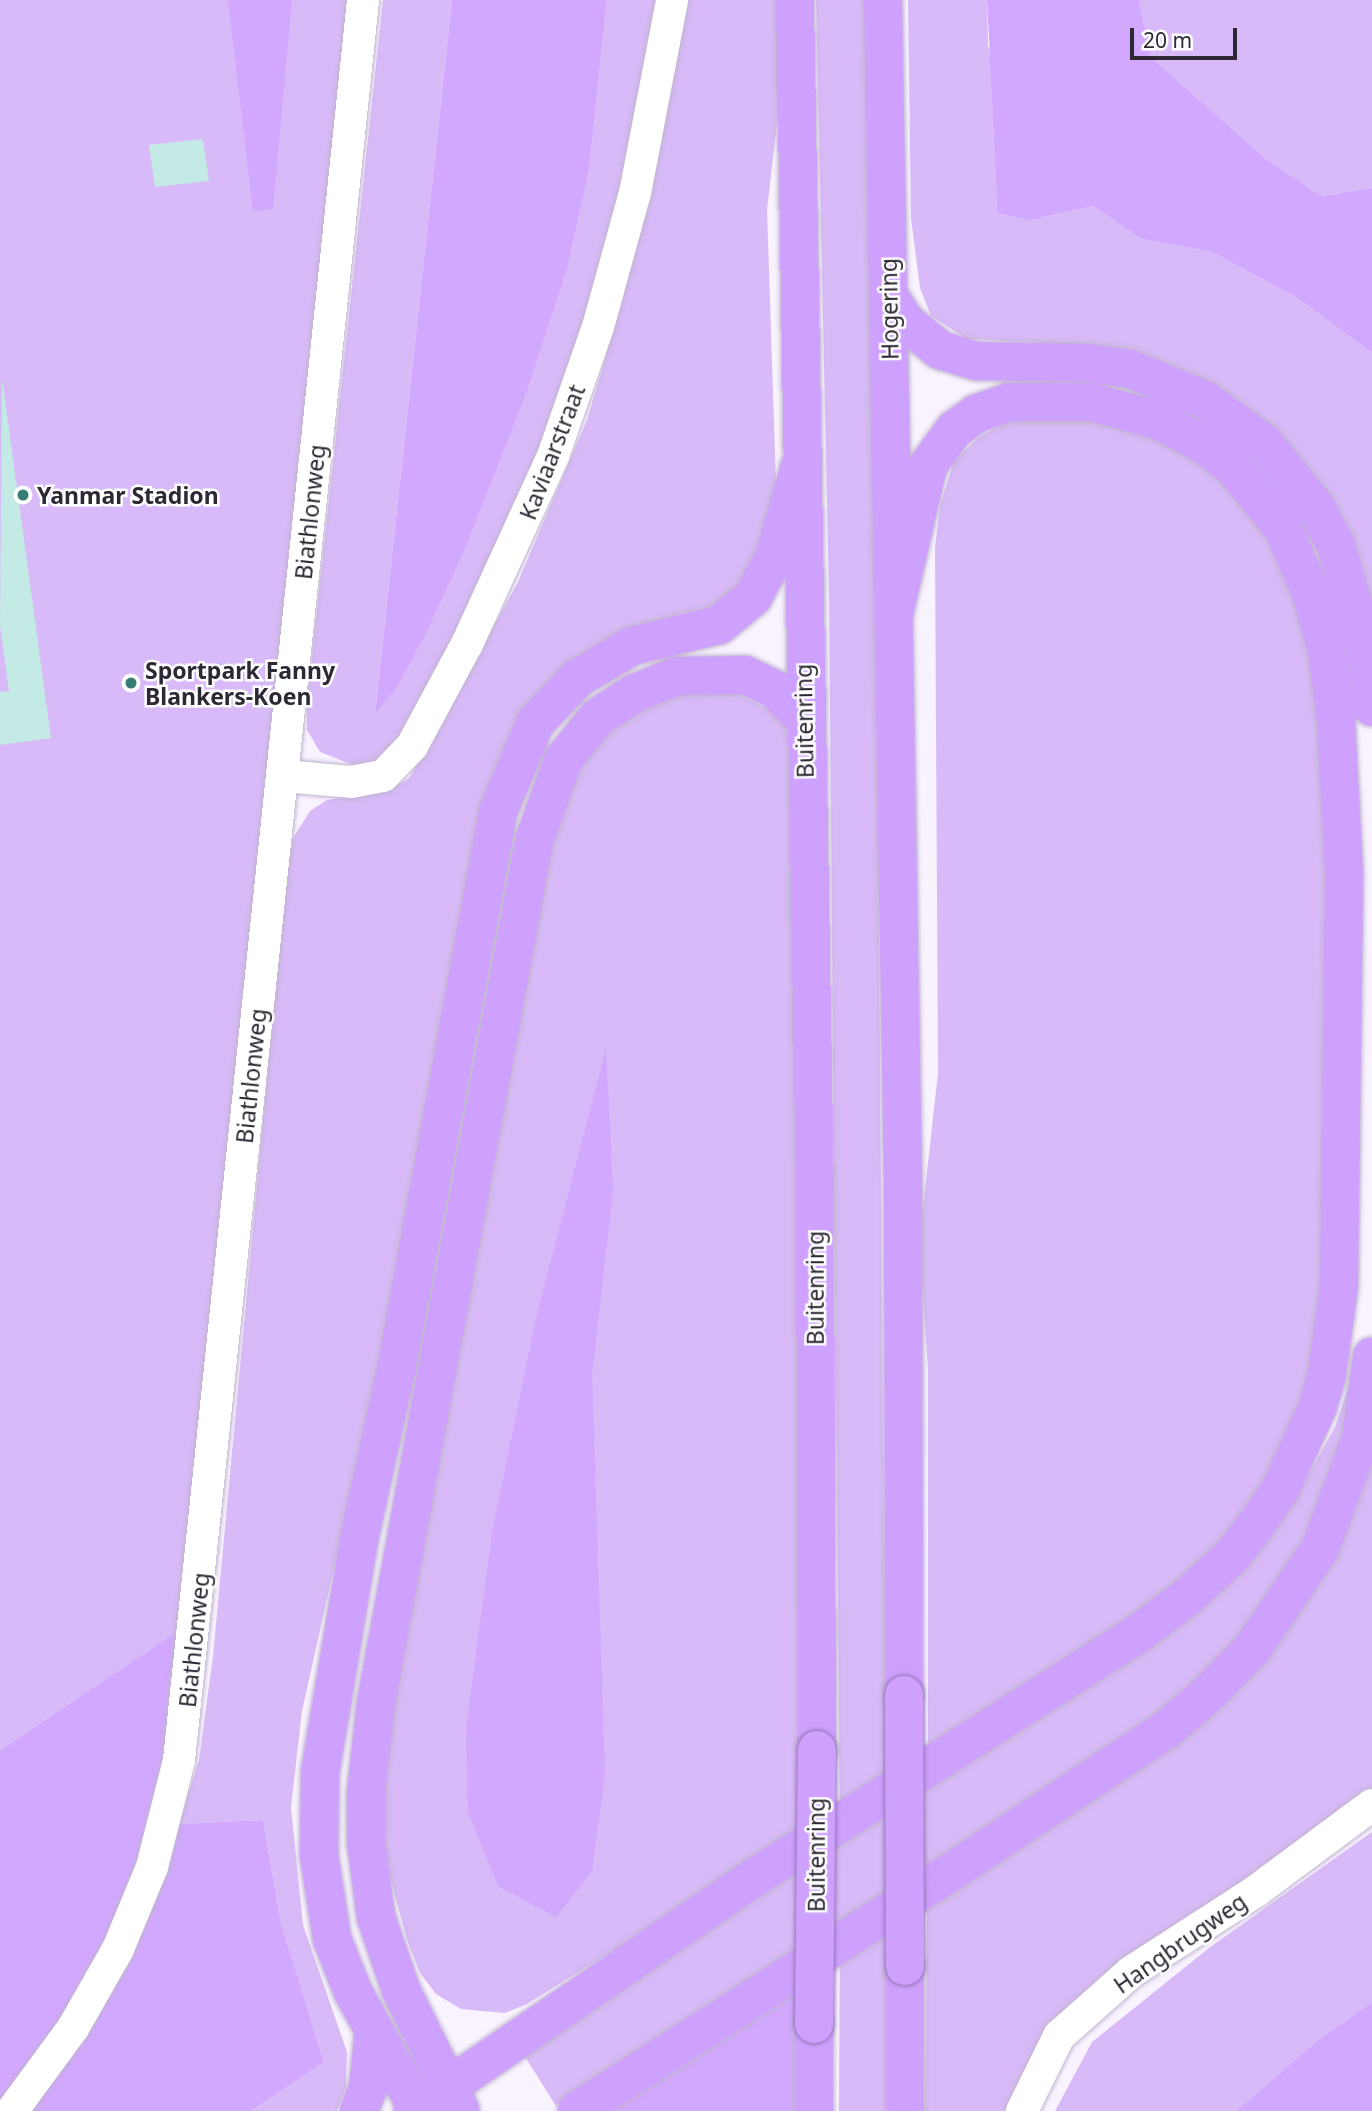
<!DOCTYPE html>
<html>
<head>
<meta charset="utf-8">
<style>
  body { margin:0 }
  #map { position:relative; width:1372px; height:2111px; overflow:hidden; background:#f9f3ff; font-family:"Noto Sans",sans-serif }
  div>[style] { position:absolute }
  .green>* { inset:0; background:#d7baf7 }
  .forest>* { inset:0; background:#d2a7fe }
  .building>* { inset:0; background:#c3eae4 }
  .roads { filter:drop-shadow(0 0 2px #c0b4cf) drop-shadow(0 0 2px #c0b4cf) }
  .street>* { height:32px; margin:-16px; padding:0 16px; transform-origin:16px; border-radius:16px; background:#fff }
  .highway>* { height:38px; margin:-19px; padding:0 19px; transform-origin:19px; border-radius:19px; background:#cfa1ff }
  .bridges { filter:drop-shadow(0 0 2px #9677b8) drop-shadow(0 0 2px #9677b8) }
  .highway-bridge>* { height:38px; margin:-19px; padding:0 19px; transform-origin:19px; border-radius:19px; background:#cfa1ff }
  .dots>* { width:19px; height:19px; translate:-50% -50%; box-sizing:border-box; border:4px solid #fff; border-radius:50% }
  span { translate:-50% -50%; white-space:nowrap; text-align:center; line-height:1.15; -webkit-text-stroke:5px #fff; paint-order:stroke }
  .street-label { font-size:23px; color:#2d2833 }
  .poi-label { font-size:23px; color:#2d2833; font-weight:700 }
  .left { translate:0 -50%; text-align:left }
  .scale { position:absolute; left:1130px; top:28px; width:107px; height:32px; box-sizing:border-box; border:4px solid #2d2833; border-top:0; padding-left:9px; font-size:21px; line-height:24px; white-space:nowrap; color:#2d2833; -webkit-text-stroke:5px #fff; paint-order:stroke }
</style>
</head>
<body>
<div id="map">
  <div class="green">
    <div style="clip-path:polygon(0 0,349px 0,184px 1627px,0 2106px)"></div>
    <div style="clip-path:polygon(383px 0,452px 0,375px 712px,396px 689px,468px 542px,527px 392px,567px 270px,589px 171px,607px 0,662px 0,653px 58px,582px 350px,465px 629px,389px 759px,356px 766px,320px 752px,307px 730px,307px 703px)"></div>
    <div style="clip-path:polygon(685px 0,779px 0,780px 97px,767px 210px,776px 484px,769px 533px,735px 595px,712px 607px,669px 617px,586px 653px,523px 720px,302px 1711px,291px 1807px,303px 1925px,347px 2052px,346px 2087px,337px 2111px,251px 2111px,324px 2062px,281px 1923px,263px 1820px,179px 1824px,199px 1760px,213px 1656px,286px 876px,293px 838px,310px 811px,327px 800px,393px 788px,410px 777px,518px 582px,587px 420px,603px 366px,658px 161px)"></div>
    <div style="clip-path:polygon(816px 0,865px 0,878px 816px,886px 1814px,1290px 1508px,1335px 1427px,1354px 1369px,1351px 1426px,1304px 1549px,1219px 1662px,1174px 1703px,886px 1898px,887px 2111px,839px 2111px,840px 1924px,556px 2106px,522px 2052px,840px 1843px,829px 594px)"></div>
    <div style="clip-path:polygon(908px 0,987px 0,988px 45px,1031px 220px,1093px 206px,1141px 239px,1212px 252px,1296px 297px,1372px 353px,1372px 626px,1334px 508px,1310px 470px,1270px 426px,1080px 345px,967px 339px,931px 316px,920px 288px,911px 218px)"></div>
    <div style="clip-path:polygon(1139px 0,1372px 0,1372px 188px,1322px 196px,1266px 159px,1151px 57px)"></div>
    <div style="clip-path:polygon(1040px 414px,1099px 414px,1228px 471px,1302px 598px,1338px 876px,1321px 1365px,1292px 1444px,1211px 1561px,928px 1755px,928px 1369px,919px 1243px,938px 1073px,935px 548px,940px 505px,954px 461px,979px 437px,1006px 422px)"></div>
    <div style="clip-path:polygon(731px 690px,781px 716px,789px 736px,798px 1233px,800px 1835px,527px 2004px,505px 2013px,461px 2009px,436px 1994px,420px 1973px,407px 1940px,383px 1851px,382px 1772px,545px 851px,581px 755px,652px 698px)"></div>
    <div style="clip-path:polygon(1372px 1465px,1372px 1802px,1092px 2003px,1026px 2111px,925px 2111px,927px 1906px,1097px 1789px,1349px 1524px)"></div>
    <div style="clip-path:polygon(1372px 1832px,1372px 2002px,1318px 2040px,1236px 2111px,1055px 2111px,1092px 2042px,1209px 1948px)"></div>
  </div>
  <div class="forest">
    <div style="clip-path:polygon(228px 0,292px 0,273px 209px,253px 211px)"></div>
    <div style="clip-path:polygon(452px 0,607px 0,589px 171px,567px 270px,527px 392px,468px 542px,426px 633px,396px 689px,375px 713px)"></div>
    <div style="clip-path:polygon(987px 0,1139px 0,1151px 57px,1266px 159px,1322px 196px,1372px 188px,1372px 353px,1296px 297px,1212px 252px,1141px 239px,1093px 206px,1031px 220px,998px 213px)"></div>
    <div style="clip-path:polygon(606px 1049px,613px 1191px,592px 1375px,605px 1775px,592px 1871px,556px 1917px,498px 1886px,468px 1812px,466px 1729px,492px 1533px,536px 1318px)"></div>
    <div style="clip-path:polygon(184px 1627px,174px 1733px,130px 1890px,80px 1995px,0 2106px,0 1751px)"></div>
    <div style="clip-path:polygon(263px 1820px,281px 1923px,324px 2062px,251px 2111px,32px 2111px,89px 2030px,148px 1919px,179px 1824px)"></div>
    <div style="clip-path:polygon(798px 1986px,798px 2111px,600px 2111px)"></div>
    <div style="clip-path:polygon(1372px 2002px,1372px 2111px,1236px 2111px,1318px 2040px)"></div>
  </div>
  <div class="building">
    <div style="clip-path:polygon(203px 139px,209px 181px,155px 187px,149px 145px)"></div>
    <div style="clip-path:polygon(2px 378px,51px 738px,0 745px,0 692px,9px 691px,0 625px)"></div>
  </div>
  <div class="roads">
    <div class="street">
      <div style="left:283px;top:776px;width:68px;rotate:5deg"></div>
      <div style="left:351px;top:782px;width:33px;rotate:-11deg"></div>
      <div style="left:383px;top:776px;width:42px;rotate:-46deg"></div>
      <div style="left:412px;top:746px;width:116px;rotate:-61.7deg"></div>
      <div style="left:467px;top:644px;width:207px;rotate:-65.4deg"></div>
      <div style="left:553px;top:456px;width:137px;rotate:-70.8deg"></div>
      <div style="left:598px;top:327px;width:139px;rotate:-74.6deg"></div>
      <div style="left:635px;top:193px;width:197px;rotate:-79.1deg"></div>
      <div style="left:12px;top:2111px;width:103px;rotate:-53.7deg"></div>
      <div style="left:73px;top:2028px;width:91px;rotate:-60.3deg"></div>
      <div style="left:118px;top:1949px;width:89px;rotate:-67.5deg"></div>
      <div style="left:152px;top:1867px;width:110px;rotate:-75.8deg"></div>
      <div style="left:179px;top:1760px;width:1770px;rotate:-84.03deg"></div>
      <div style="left:1022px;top:2111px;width:84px;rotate:-63.7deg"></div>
      <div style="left:1059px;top:2036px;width:96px;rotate:-41.6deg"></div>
      <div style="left:1131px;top:1972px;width:149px;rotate:-32.9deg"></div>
      <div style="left:1256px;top:1891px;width:144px;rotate:-36.6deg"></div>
    </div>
    <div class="highway">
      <div style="left:795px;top:0;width:1197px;rotate:89.04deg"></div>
      <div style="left:815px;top:1197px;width:553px;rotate:89.79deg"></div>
      <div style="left:883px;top:0;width:1177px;rotate:89.03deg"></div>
      <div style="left:903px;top:1177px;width:518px;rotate:89.89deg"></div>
      <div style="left:889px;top:296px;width:31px;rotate:57deg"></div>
      <div style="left:906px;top:322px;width:44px;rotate:39.5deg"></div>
      <div style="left:940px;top:350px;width:39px;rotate:17deg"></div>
      <div style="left:977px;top:361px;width:112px;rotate:1deg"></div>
      <div style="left:1089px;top:363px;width:41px;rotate:8.3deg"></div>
      <div style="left:1130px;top:369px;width:81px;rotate:22.5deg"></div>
      <div style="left:1205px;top:400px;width:73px;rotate:36.1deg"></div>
      <div style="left:1264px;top:443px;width:85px;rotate:51.2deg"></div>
      <div style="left:1317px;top:509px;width:42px;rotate:62.8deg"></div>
      <div style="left:1336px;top:546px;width:106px;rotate:73.6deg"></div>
      <div style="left:1366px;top:648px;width:59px;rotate:84.2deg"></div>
      <div style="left:905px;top:1966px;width:145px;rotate:90deg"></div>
      <div style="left:460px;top:2110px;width:134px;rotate:-116.2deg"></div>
      <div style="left:401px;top:1990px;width:77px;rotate:-108.9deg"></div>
      <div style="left:376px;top:1917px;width:77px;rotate:-97.5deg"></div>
      <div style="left:366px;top:1841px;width:48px;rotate:-90deg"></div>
      <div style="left:366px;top:1793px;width:91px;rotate:-83.7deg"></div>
      <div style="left:376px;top:1703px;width:876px;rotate:-79.61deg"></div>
      <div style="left:534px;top:841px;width:86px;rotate:-70.3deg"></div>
      <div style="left:563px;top:760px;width:55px;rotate:-50.9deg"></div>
      <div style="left:598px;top:717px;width:44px;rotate:-33deg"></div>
      <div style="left:635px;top:693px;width:45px;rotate:-22deg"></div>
      <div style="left:677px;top:676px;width:68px;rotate:-0.8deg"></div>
      <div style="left:745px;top:675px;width:34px;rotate:26deg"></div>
      <div style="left:776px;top:690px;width:40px;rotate:46deg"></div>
      <div style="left:359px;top:2111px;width:25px;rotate:-69deg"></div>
      <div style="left:368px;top:2088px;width:57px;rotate:-84deg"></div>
      <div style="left:413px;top:2111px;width:418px;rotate:-34.4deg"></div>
      <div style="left:758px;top:1875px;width:446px;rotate:-32.4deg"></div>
      <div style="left:1135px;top:1636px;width:65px;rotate:-36.9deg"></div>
      <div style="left:1187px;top:1597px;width:59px;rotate:-42.3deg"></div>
      <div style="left:1231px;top:1557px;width:41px;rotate:-52deg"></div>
      <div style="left:1256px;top:1525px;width:45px;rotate:-56deg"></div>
      <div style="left:1281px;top:1488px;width:90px;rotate:-65.7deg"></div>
      <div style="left:1318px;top:1406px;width:33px;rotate:-74deg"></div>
      <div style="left:1327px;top:1374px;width:90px;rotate:-82.3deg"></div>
      <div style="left:1339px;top:1285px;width:412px;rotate:-89.3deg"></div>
      <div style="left:1344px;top:873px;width:152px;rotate:-93deg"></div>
      <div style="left:1336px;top:721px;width:71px;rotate:-97.3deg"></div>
      <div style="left:1327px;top:651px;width:60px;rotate:-105.4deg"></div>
      <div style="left:1311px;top:593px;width:71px;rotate:-113.3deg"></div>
      <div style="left:1283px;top:528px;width:77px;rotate:-129.2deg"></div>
      <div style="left:1234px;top:468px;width:39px;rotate:-142deg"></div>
      <div style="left:1203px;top:444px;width:49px;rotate:-151.9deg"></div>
      <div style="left:1160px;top:421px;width:71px;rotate:-164.4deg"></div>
      <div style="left:1092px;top:402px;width:83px;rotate:180deg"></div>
      <div style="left:1009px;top:402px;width:35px;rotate:160deg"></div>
      <div style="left:976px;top:414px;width:27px;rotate:144deg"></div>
      <div style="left:954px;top:430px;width:44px;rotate:125.8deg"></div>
      <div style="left:928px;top:466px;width:156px;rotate:103deg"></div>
      <div style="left:419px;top:2111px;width:136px;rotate:-119deg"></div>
      <div style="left:353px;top:1992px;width:57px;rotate:-111.6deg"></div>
      <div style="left:332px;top:1939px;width:85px;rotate:-98.8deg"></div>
      <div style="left:319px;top:1855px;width:82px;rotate:-89.3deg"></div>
      <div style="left:320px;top:1773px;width:236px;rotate:-80.5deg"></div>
      <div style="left:359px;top:1540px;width:173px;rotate:-77.7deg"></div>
      <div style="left:396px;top:1371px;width:568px;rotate:-79.66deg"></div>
      <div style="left:498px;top:812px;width:96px;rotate:-67.4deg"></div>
      <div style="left:535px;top:723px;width:62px;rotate:-46.3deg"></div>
      <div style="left:578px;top:678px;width:63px;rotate:-30.7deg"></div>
      <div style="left:632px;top:646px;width:89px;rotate:-13.6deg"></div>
      <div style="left:719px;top:625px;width:44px;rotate:-39.5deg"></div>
      <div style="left:753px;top:597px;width:47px;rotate:-62.4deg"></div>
      <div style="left:775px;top:555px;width:92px;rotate:-74.3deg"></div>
      <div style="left:577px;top:2111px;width:437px;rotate:-32.6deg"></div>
      <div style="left:945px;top:1876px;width:265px;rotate:-33.5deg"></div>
      <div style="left:1166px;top:1730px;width:57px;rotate:-40.7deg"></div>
      <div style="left:1209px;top:1693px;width:62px;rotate:-45.7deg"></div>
      <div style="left:1252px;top:1649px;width:121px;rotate:-55.8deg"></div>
      <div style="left:1320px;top:1549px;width:117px;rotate:-69.6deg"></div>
      <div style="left:1361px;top:1439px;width:83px;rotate:-82.4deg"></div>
      <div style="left:814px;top:2111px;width:87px;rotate:-90deg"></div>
    </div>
  </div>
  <div class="bridges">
    <div class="highway-bridge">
      <div style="left:904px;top:1695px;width:271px;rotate:89.8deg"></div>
      <div style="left:814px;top:2024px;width:274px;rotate:-89.4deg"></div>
    </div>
  </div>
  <div class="dots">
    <div style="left:23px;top:495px;background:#377d75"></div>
    <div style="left:131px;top:683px;background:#377d75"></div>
  </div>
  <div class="street-label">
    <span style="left:889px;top:309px;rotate:-91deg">Hogering</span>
    <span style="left:552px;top:452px;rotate:-69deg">Kaviaarstraat</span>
    <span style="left:310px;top:512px;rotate:-84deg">Biathlonweg</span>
    <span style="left:804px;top:721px;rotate:-91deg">Buitenring</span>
    <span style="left:251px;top:1076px;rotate:-84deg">Biathlonweg</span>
    <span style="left:815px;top:1288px;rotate:-90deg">Buitenring</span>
    <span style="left:194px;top:1640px;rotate:-84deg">Biathlonweg</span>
    <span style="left:816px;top:1855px;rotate:-90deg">Buitenring</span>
    <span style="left:1180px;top:1943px;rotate:-35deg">Hangbrugweg</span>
  </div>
  <div class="poi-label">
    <span class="left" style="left:37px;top:495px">Yanmar Stadion</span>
    <span class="left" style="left:145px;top:683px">Sportpark Fanny<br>Blankers-Koen</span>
  </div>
  <div class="scale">20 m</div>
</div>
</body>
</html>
